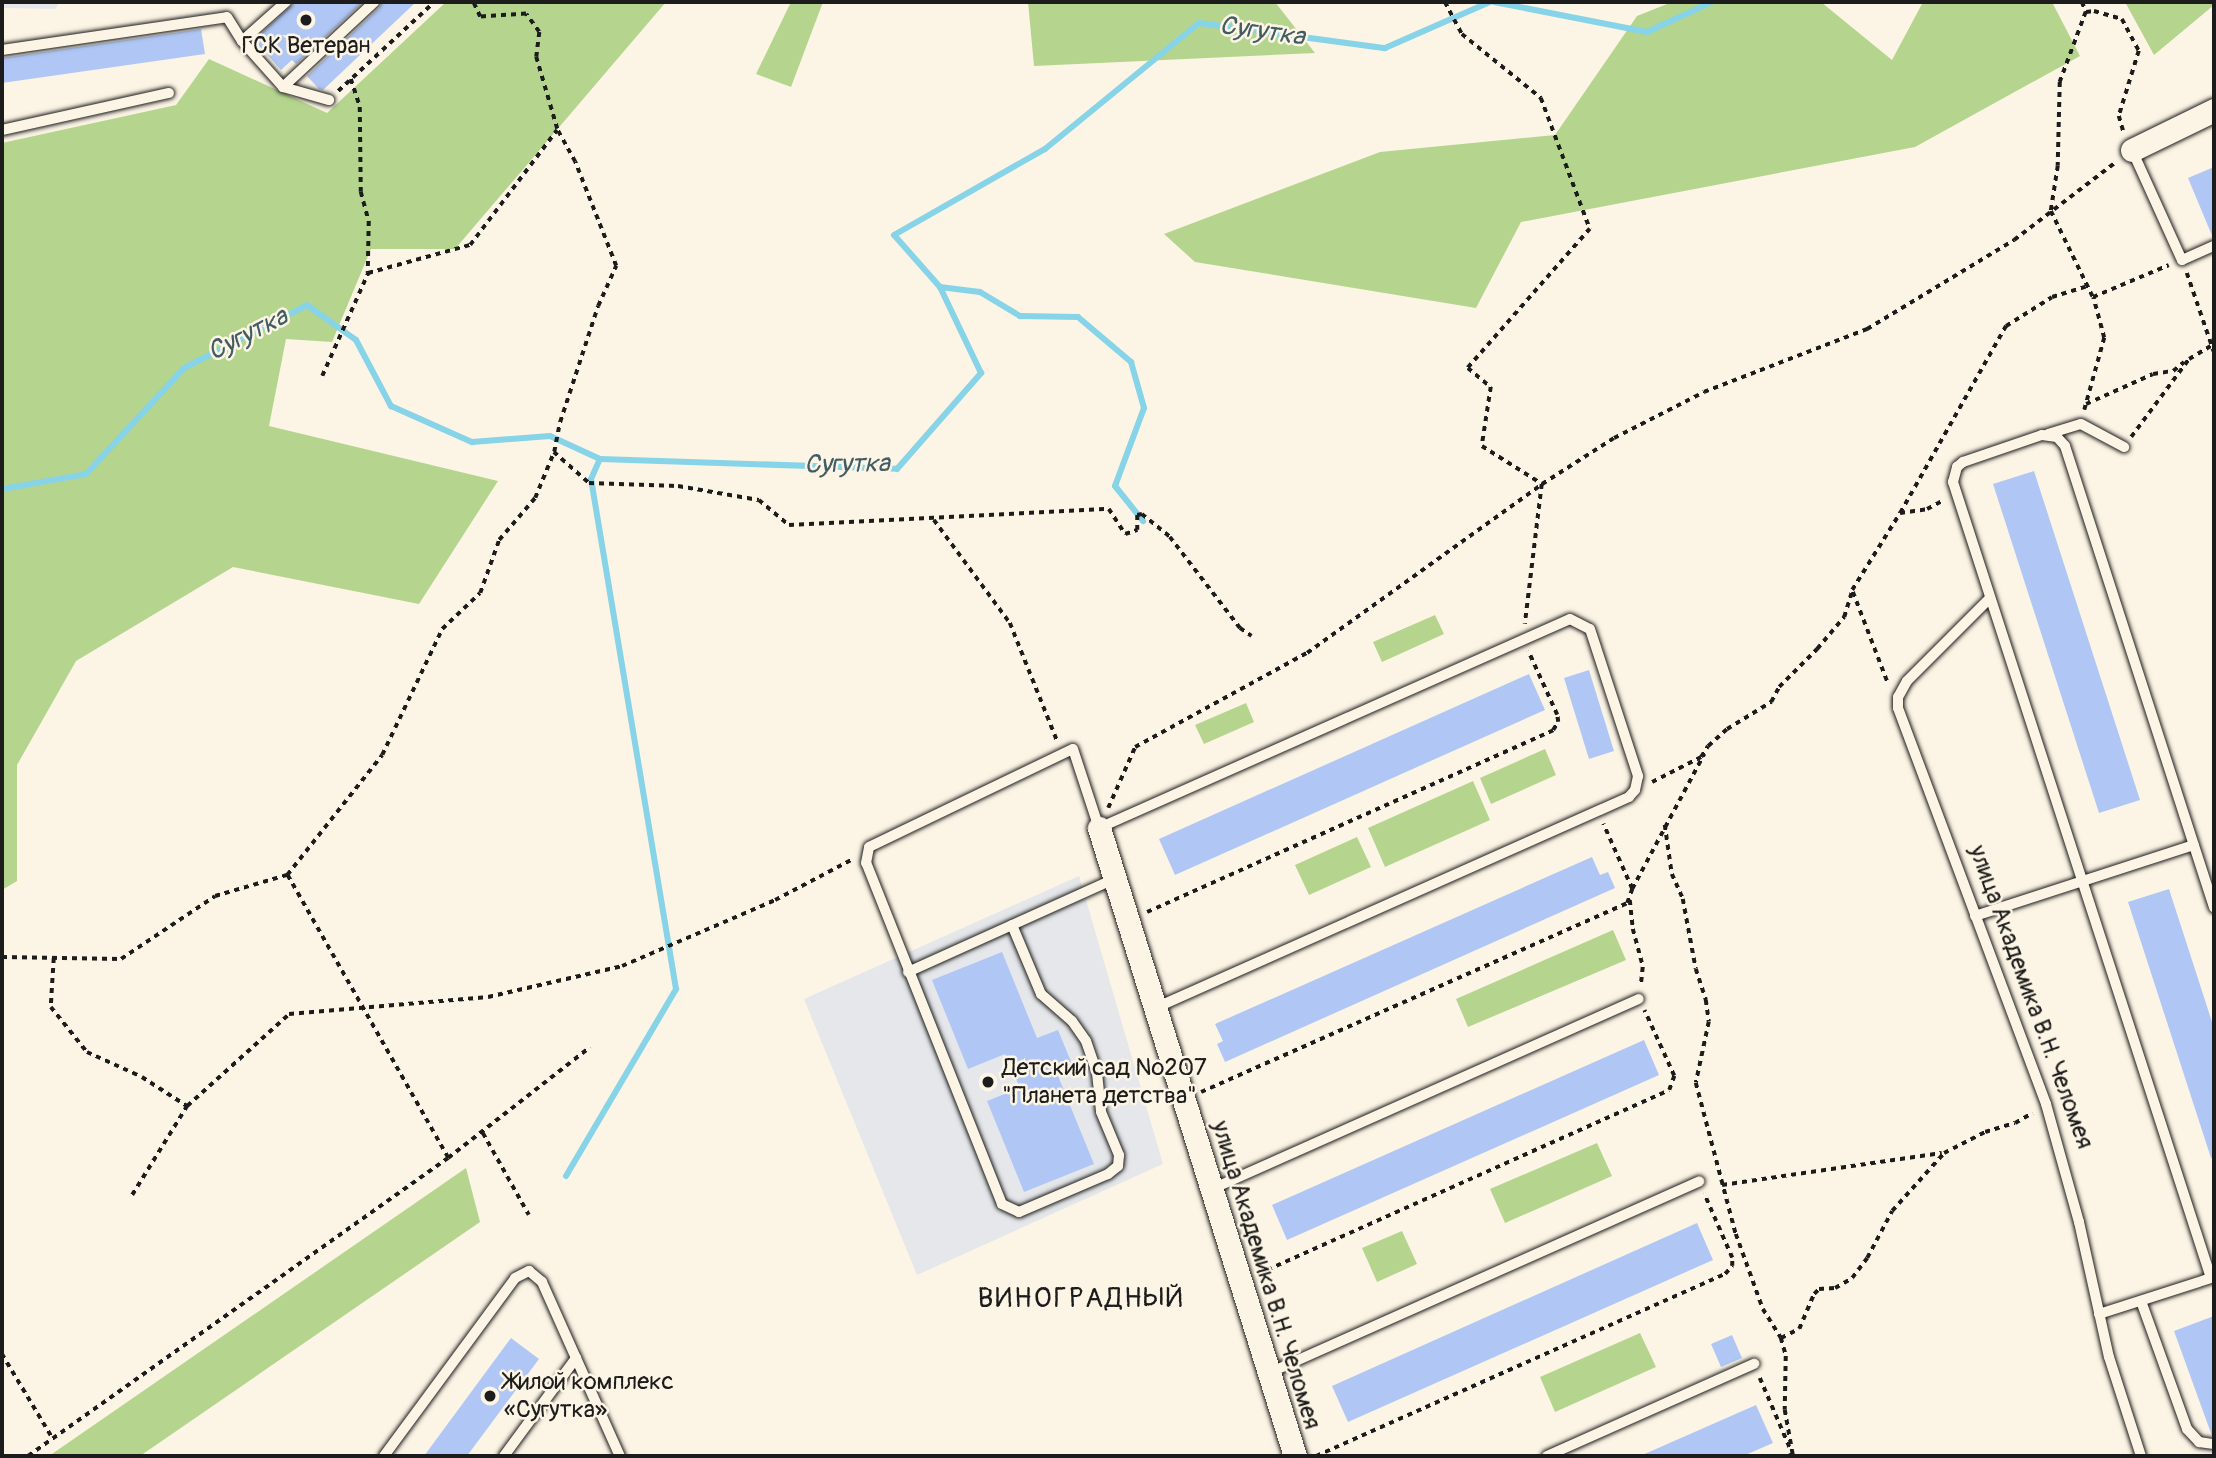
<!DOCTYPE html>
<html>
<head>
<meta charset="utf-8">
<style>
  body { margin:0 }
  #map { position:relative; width:2216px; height:1458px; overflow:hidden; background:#fcf5e5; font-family:Pangolin,sans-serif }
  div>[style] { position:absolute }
  .built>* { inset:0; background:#e5e7ea }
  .green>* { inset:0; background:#b5d58e }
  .stream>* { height:6px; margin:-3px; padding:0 3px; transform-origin:3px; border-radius:3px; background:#87d3e7 }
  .building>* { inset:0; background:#b0c7f5 }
  .path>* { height:3.5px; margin-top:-1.75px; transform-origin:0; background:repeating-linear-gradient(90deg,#1c1c1c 0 5px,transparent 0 10px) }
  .roads { filter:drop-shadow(0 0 2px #1c1c1c) drop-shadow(0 0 2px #1c1c1c) }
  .lane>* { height:10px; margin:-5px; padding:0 5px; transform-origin:5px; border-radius:5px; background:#fcf5e5 }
  .street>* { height:23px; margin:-11.5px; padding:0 11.5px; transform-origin:11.5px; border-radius:11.5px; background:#fcf5e5 }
  .dots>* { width:19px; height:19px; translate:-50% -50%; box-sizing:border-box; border:4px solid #fcf5e5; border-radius:50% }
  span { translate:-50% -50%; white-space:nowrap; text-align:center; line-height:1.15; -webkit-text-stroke:5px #fcf5e5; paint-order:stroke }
  .poi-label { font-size:24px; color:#1c1c1c }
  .left { translate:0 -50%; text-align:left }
  .street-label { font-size:24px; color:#1c1c1c }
  .water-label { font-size:26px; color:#415c63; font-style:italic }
  .quarter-label { font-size:28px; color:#1c1c1c; letter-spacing:2px }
  .frame { position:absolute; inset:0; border:4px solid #1c1c1c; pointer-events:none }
</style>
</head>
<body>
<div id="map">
  <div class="built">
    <div style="clip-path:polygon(2px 2px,60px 2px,55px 9px,2px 8px)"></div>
    <div style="clip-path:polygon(1079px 876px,1163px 1164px,917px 1275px,804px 999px)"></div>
  </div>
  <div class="green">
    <div style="clip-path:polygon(446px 2px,666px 2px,455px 249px,371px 249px,332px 342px,286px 339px,269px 426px,498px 481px,419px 604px,233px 567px,76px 661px,17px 765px,17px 881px,2px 890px,2px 143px,176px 105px,209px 59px,327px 113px)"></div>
    <div style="clip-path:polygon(791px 2px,823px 2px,791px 87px,756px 74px)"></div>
    <div style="clip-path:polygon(1028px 2px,1275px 2px,1315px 53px,1034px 66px)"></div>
    <div style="clip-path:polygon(1672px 2px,1821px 2px,1892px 60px,1923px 2px,2052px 2px,2080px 56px,1915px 147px,1521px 222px,1476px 308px,1195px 262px,1164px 234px,1380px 152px,1555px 135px,1637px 16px)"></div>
    <div style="clip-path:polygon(2125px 2px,2214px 2px,2214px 5px,2154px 55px)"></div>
    <div style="clip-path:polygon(1435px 615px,1444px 634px,1382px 662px,1373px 642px)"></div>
    <div style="clip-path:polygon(1246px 703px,1254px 722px,1204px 744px,1195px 725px)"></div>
    <div style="clip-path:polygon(1545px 749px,1556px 775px,1491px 804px,1480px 778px)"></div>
    <div style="clip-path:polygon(1473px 781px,1490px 820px,1385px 867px,1368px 828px)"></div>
    <div style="clip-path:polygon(1357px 837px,1371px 867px,1309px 895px,1295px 865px)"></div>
    <div style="clip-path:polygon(1613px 930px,1626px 960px,1468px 1027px,1456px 999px)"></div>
    <div style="clip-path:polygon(1597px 1143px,1612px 1176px,1505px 1223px,1490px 1189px)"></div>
    <div style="clip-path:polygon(466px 1168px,480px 1222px,140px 1456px,49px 1456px)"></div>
    <div style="clip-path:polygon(1402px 1231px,1417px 1264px,1377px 1282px,1362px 1248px)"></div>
    <div style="clip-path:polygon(1640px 1333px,1656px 1367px,1555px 1412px,1540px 1377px)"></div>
  </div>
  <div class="stream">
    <div style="left:1494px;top:2px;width:156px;rotate:11.1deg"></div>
    <div style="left:1647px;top:32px;width:72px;rotate:-24.8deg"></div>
    <div style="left:940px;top:287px;width:40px;rotate:7.1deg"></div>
    <div style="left:980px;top:292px;width:47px;rotate:31deg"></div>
    <div style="left:1020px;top:316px;width:58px;rotate:1deg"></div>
    <div style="left:1078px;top:317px;width:70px;rotate:40.3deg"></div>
    <div style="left:1131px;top:362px;width:48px;rotate:74.2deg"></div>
    <div style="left:1144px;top:408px;width:83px;rotate:110.4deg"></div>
    <div style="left:1115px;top:486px;width:45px;rotate:51.3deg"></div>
    <div style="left:2px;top:489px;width:85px;rotate:-10.1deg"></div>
    <div style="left:86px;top:474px;width:144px;rotate:-47.2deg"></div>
    <div style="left:184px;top:368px;width:138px;rotate:-27.1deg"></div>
    <div style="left:307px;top:305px;width:60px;rotate:35.5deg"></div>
    <div style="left:356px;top:340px;width:75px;rotate:62.1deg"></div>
    <div style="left:391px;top:406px;width:89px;rotate:24deg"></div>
    <div style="left:472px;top:442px;width:78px;rotate:-4.4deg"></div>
    <div style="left:550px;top:436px;width:55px;rotate:24.7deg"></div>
    <div style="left:600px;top:459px;width:297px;rotate:1.9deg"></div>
    <div style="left:897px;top:469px;width:128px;rotate:-48.8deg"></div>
    <div style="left:981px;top:373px;width:95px;rotate:-115.5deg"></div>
    <div style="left:940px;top:287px;width:69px;rotate:-131.5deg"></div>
    <div style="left:894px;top:235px;width:174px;rotate:-29.7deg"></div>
    <div style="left:1045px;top:149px;width:199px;rotate:-39.3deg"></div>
    <div style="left:1199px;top:23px;width:188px;rotate:7.7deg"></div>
    <div style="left:1385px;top:48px;width:115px;rotate:-23.7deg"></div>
    <div style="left:566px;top:1176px;width:217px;rotate:-59.5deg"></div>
    <div style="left:676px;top:989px;width:517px;rotate:-99.46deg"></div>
    <div style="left:591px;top:479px;width:22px;rotate:-66deg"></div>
  </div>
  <div class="building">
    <div style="clip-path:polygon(295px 2px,363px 2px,296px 64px,292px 60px,281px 70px,254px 40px)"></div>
    <div style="clip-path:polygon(382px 2px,416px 2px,323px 90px,319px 89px,307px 76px,379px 8px)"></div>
    <div style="clip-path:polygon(201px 29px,205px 54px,2px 83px,2px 58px)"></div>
    <div style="clip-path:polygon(2214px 167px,2214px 238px,2213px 238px,2188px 178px)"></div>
    <div style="clip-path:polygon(2034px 471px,2140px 800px,2099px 813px,1993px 484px)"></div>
    <div style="clip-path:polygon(1589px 670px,1614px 751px,1589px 759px,1564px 678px)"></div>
    <div style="clip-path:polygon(1529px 674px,1545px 710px,1175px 875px,1159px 839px)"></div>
    <div style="clip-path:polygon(1592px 857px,1600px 875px,1608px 872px,1615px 888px,1225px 1062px,1217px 1044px,1223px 1041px,1215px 1024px)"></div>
    <div style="clip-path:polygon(2169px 889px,2214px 1028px,2214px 1158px,2211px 1158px,2128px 902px)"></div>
    <div style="clip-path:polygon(1002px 952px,1037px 1038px,1058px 1030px,1072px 1064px,1056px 1071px,1094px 1164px,1024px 1192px,987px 1101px,1020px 1088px,1005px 1054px,968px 1069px,932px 980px)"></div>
    <div style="clip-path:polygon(1644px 1040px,1659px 1075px,1287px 1240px,1272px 1205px)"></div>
    <div style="clip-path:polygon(1697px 1223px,1713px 1260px,1348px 1422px,1332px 1386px)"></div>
    <div style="clip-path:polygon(2214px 1316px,2214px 1435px,2212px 1436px,2174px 1331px)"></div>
    <div style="clip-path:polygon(1732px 1335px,1742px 1358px,1721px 1367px,1711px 1344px)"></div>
    <div style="clip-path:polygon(511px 1338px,539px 1359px,467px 1456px,424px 1456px)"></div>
    <div style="clip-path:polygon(1756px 1405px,1773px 1443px,1743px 1456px,1640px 1456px)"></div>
  </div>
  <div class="path">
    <div style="left:1445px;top:2px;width:36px;rotate:62deg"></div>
    <div style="left:1462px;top:34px;width:102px;rotate:39deg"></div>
    <div style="left:1541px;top:98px;width:140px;rotate:69.5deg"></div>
    <div style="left:1590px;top:229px;width:185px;rotate:131.3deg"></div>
    <div style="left:1468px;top:368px;width:30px;rotate:40deg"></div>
    <div style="left:1491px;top:387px;width:60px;rotate:98.7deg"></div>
    <div style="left:1482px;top:446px;width:71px;rotate:32.3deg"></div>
    <div style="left:1542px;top:484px;width:141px;rotate:96.9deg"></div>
    <div style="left:2082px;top:2px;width:11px;rotate:68deg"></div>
    <div style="left:2086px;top:12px;width:75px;rotate:110.4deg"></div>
    <div style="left:2060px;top:82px;width:84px;rotate:91.4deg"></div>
    <div style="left:2058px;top:166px;width:46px;rotate:98.8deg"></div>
    <div style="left:2051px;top:211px;width:96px;rotate:64deg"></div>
    <div style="left:2093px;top:297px;width:82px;rotate:-22.8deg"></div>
    <div style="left:2086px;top:12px;width:8px;rotate:-7deg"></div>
    <div style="left:2094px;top:11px;width:29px;rotate:16deg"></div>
    <div style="left:2122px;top:19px;width:36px;rotate:62deg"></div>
    <div style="left:2139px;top:51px;width:68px;rotate:107.1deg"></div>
    <div style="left:2119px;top:116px;width:18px;rotate:74deg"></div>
    <div style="left:351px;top:79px;width:29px;rotate:72deg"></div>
    <div style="left:360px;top:107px;width:85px;rotate:89.3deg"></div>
    <div style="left:361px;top:192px;width:30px;rotate:75deg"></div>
    <div style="left:369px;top:221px;width:52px;rotate:91.1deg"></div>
    <div style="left:368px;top:273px;width:106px;rotate:-15.4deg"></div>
    <div style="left:470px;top:245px;width:144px;rotate:-52.9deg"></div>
    <div style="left:338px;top:91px;width:131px;rotate:-42.8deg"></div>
    <div style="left:2187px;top:273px;width:83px;rotate:71.1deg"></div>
    <div style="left:322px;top:376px;width:113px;rotate:-65.9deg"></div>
    <div style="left:2086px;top:404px;width:73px;rotate:-24.1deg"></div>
    <div style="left:2153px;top:374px;width:20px;rotate:-9deg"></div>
    <div style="left:2173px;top:371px;width:14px;rotate:-39deg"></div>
    <div style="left:2084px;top:410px;width:75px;rotate:-74.5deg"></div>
    <div style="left:2104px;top:338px;width:42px;rotate:-105deg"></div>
    <div style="left:2131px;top:437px;width:97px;rotate:-53.4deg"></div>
    <div style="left:2189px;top:359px;width:29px;rotate:-31deg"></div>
    <div style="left:554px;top:452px;width:47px;rotate:41.5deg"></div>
    <div style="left:589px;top:483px;width:89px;rotate:1.9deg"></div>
    <div style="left:678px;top:486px;width:82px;rotate:9.8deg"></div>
    <div style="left:759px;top:500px;width:39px;rotate:40deg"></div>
    <div style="left:789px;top:525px;width:320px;rotate:-2.9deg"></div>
    <div style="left:1109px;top:509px;width:30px;rotate:57deg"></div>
    <div style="left:1125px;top:534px;width:13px;rotate:-18deg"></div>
    <div style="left:1137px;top:530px;width:15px;rotate:-90deg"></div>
    <div style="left:1137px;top:515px;width:5px;rotate:-11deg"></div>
    <div style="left:1142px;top:514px;width:36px;rotate:39deg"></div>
    <div style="left:1170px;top:537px;width:115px;rotate:52.4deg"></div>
    <div style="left:1240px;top:628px;width:14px;rotate:34deg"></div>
    <div style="left:1900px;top:513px;width:215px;rotate:-60.5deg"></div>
    <div style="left:2006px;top:326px;width:54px;rotate:-32.2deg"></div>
    <div style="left:2052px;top:297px;width:37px;rotate:-17deg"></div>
    <div style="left:934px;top:520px;width:128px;rotate:53.6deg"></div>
    <div style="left:1010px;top:623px;width:129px;rotate:68.2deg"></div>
    <div style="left:1853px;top:592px;width:97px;rotate:69deg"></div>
    <div style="left:1652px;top:782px;width:55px;rotate:-27deg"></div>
    <div style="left:1701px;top:757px;width:13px;rotate:-58deg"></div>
    <div style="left:1708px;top:746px;width:25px;rotate:-42deg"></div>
    <div style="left:1727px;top:729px;width:52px;rotate:-31.5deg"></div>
    <div style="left:1771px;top:702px;width:17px;rotate:-62deg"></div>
    <div style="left:1779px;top:687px;width:54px;rotate:-45deg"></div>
    <div style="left:1817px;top:649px;width:42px;rotate:-49.8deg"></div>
    <div style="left:1844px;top:617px;width:28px;rotate:-73deg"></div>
    <div style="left:1852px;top:590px;width:91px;rotate:-58.1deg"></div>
    <div style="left:1900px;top:513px;width:27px;rotate:-8deg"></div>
    <div style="left:1927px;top:509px;width:19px;rotate:-28deg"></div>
    <div style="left:1108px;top:808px;width:67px;rotate:-66.1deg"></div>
    <div style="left:1135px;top:747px;width:196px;rotate:-28.7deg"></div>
    <div style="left:1307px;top:653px;width:289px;rotate:-35.7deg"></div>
    <div style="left:1542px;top:484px;width:85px;rotate:-32.6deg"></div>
    <div style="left:1614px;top:438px;width:101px;rotate:-27.1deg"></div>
    <div style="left:1704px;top:392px;width:175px;rotate:-21.1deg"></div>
    <div style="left:1867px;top:329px;width:172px;rotate:-31.2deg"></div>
    <div style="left:2014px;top:240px;width:128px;rotate:-37.4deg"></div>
    <div style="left:1665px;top:825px;width:49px;rotate:81.9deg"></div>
    <div style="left:1672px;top:874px;width:27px;rotate:66deg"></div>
    <div style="left:1683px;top:899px;width:71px;rotate:79.5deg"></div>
    <div style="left:1696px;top:969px;width:33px;rotate:72deg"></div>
    <div style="left:1706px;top:1000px;width:22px;rotate:82deg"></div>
    <div style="left:1709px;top:1022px;width:62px;rotate:102deg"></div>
    <div style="left:1696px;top:1083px;width:156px;rotate:75.2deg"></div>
    <div style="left:1736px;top:1234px;width:80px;rotate:70.2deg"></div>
    <div style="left:1763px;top:1309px;width:34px;rotate:58deg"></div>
    <div style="left:1781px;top:1338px;width:19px;rotate:74deg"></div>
    <div style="left:1786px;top:1356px;width:54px;rotate:91.1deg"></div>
    <div style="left:1785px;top:1410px;width:46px;rotate:79.9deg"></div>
    <div style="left:1793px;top:1455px;width:4px;rotate:166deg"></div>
    <div style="left:1632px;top:889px;width:153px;rotate:-61.9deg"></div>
    <div style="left:1630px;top:900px;width:29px;rotate:84deg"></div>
    <div style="left:1633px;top:929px;width:39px;rotate:75deg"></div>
    <div style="left:1643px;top:967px;width:19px;rotate:96deg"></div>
    <div style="left:1147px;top:912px;width:445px;rotate:-24.1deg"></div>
    <div style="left:1553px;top:730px;width:9px;rotate:-58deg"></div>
    <div style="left:1558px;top:722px;width:7px;rotate:-98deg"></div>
    <div style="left:1557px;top:715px;width:70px;rotate:-114.4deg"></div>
    <div style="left:2px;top:957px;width:119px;rotate:1deg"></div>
    <div style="left:121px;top:959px;width:113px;rotate:-33.8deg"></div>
    <div style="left:215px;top:896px;width:75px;rotate:-16.3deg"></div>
    <div style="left:54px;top:958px;width:49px;rotate:93.5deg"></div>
    <div style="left:51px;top:1007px;width:58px;rotate:51.3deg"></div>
    <div style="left:87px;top:1052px;width:60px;rotate:24.4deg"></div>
    <div style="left:142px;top:1077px;width:54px;rotate:32.8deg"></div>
    <div style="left:1201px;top:1092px;width:466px;rotate:-23.9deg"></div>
    <div style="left:1627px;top:903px;width:15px;rotate:-70deg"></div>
    <div style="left:1632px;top:889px;width:71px;rotate:-114deg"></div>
    <div style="left:483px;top:1133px;width:94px;rotate:60.7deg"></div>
    <div style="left:448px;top:1158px;width:180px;rotate:-38deg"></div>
    <div style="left:1722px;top:1185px;width:222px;rotate:-8.3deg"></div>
    <div style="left:132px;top:1195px;width:105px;rotate:-58.3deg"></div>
    <div style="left:187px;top:1106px;width:137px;rotate:-42deg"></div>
    <div style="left:289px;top:1014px;width:200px;rotate:-4.9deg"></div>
    <div style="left:488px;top:997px;width:138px;rotate:-13deg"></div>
    <div style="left:622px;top:966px;width:167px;rotate:-23.3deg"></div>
    <div style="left:775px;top:900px;width:88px;rotate:-27.7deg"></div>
    <div style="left:1258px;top:1274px;width:450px;rotate:-24.1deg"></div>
    <div style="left:1669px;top:1090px;width:15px;rotate:-70deg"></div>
    <div style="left:1674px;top:1076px;width:72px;rotate:-114.4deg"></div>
    <div style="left:1781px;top:1338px;width:20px;rotate:-27deg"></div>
    <div style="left:1799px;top:1329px;width:38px;rotate:-67deg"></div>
    <div style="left:1814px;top:1294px;width:7px;rotate:-45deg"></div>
    <div style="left:1819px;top:1289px;width:16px;rotate:-4deg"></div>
    <div style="left:1835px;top:1288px;width:20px;rotate:-30deg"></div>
    <div style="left:1852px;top:1278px;width:25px;rotate:-53deg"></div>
    <div style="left:1867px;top:1258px;width:53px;rotate:-62deg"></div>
    <div style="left:1892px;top:1211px;width:78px;rotate:-48.1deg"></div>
    <div style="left:1944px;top:1153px;width:46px;rotate:-27.1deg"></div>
    <div style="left:1985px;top:1132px;width:31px;rotate:-17deg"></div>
    <div style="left:2015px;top:1123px;width:20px;rotate:-30deg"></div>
    <div style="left:2px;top:1354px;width:99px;rotate:59deg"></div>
    <div style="left:1760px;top:1378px;width:76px;rotate:66.8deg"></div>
    <div style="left:28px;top:1456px;width:515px;rotate:-35.36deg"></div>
    <div style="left:448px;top:1158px;width:326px;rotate:-119.6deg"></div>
    <div style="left:287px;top:875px;width:153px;rotate:-51.6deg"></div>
    <div style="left:382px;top:755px;width:140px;rotate:-64.5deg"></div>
    <div style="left:442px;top:629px;width:52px;rotate:-43.5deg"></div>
    <div style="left:480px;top:593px;width:56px;rotate:-70.3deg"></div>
    <div style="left:499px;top:540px;width:55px;rotate:-49.4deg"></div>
    <div style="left:535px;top:498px;width:50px;rotate:-67.6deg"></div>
    <div style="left:554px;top:452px;width:31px;rotate:-79deg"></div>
    <div style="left:560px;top:422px;width:122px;rotate:-71.9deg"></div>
    <div style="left:598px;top:306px;width:44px;rotate:-65.8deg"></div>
    <div style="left:616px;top:266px;width:112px;rotate:-111.5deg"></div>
    <div style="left:575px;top:162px;width:38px;rotate:-119deg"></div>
    <div style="left:557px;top:129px;width:75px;rotate:-106.3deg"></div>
    <div style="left:536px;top:57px;width:25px;rotate:-83deg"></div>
    <div style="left:539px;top:32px;width:22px;rotate:-126deg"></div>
    <div style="left:526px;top:14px;width:46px;rotate:176.3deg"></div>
    <div style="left:480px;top:17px;width:17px;rotate:-115deg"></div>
    <div style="left:1316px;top:1456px;width:448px;rotate:-24deg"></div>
    <div style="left:1725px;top:1274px;width:11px;rotate:-49deg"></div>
    <div style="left:1732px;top:1266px;width:8px;rotate:-90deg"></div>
    <div style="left:1732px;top:1258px;width:70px;rotate:-113.6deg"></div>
  </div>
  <div class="roads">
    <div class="lane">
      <div style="left:242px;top:41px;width:62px;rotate:48.3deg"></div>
      <div style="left:283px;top:87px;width:48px;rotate:15.8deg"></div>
      <div style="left:2px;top:50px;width:227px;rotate:-8.3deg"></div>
      <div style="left:227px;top:17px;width:28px;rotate:58deg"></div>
      <div style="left:242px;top:41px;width:59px;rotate:-41.6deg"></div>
      <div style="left:283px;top:87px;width:125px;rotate:-43deg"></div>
      <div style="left:2px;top:130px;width:171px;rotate:-12.5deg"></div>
      <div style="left:2132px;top:150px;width:121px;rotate:65.6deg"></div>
      <div style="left:2182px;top:260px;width:35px;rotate:-24deg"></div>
      <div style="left:2048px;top:434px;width:34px;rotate:-17deg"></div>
      <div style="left:2081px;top:424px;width:49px;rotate:28.1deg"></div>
      <div style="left:1990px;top:598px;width:117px;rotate:135deg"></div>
      <div style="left:1907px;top:681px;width:18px;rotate:119deg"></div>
      <div style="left:1898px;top:697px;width:11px;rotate:90deg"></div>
      <div style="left:1898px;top:708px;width:423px;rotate:69.5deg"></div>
      <div style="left:2046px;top:1104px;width:123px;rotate:74.4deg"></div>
      <div style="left:2079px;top:1222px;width:138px;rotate:77.5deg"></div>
      <div style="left:2109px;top:1357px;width:104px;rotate:72.1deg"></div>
      <div style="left:1975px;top:916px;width:230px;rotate:-18deg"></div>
      <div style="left:1012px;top:925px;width:75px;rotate:67.2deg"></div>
      <div style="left:1041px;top:994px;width:41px;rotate:41.1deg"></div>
      <div style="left:1072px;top:1021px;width:24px;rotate:55deg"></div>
      <div style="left:1086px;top:1041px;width:34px;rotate:71deg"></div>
      <div style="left:1097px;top:1073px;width:39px;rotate:84deg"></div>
      <div style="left:1101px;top:1112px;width:47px;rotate:67.3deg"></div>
      <div style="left:1119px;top:1155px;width:11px;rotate:95deg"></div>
      <div style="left:1118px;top:1166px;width:13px;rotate:141deg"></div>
      <div style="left:1108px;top:1174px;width:97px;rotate:156.9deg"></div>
      <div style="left:1019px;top:1212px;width:19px;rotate:-155deg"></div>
      <div style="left:1002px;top:1204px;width:367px;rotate:-111.7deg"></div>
      <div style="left:866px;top:863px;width:16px;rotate:-79deg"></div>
      <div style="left:869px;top:847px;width:226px;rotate:-25.7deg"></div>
      <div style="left:1073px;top:749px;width:83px;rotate:71.8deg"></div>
      <div style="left:1099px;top:828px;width:515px;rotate:-23.93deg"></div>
      <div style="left:1570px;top:619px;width:22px;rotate:27deg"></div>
      <div style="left:1590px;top:629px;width:155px;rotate:71.9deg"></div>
      <div style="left:1638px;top:776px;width:14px;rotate:102deg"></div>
      <div style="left:1635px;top:790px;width:9px;rotate:131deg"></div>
      <div style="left:1629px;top:797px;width:519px;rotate:156deg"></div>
      <div style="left:908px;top:972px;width:226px;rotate:-24.3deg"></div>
      <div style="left:1212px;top:1189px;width:467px;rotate:-24deg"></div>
      <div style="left:2211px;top:1278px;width:837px;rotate:-107.96deg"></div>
      <div style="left:1953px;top:482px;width:16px;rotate:-75deg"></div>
      <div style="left:1957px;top:467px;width:8px;rotate:-40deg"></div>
      <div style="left:1963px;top:462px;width:83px;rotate:-18.9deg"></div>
      <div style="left:2042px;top:435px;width:15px;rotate:8deg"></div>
      <div style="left:2057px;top:437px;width:12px;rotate:48deg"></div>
      <div style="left:2065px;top:446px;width:485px;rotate:72.1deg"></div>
      <div style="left:2141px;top:1301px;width:136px;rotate:70.2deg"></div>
      <div style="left:2187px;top:1429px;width:18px;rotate:47deg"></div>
      <div style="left:2199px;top:1442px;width:15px;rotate:8deg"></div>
      <div style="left:2099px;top:1314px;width:121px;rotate:-17.8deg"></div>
      <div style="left:1269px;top:1373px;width:471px;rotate:-24deg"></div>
      <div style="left:384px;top:1456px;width:221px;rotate:-53.6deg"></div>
      <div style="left:515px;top:1278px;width:16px;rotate:-27deg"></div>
      <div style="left:529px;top:1271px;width:17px;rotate:40deg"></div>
      <div style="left:542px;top:1282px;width:191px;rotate:65.9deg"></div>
      <div style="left:504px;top:1456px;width:122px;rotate:-53.7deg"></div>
      <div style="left:1547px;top:1456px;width:227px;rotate:-24deg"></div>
    </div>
    <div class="street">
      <div style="left:2132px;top:150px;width:91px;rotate:-26deg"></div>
      <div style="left:1099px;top:828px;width:658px;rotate:72.67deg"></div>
    </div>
  </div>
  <div class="dots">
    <div style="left:306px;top:20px;background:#1c1c1c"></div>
    <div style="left:988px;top:1082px;background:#1c1c1c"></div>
    <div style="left:490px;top:1396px;background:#1c1c1c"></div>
  </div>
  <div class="poi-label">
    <span style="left:306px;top:46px">ГСК Ветеран</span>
    <span class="left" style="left:1002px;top:1082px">Детский сад №207<br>"Планета детства"</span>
    <span class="left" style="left:504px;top:1396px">Жилой комплекс<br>«Сугутка»</span>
  </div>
  <div class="street-label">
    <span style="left:2031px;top:997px;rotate:70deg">улица Академика В.Н. Челомея</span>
    <span style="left:1266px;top:1275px;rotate:73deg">улица Академика В.Н. Челомея</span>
  </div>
  <div class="water-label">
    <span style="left:1262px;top:32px;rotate:8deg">Сугутка</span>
    <span style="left:248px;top:335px;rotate:-27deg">Сугутка</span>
    <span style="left:847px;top:465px;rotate:-1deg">Сугутка</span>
  </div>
  <div class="quarter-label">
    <span style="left:1081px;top:1299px">ВИНОГРАДНЫЙ</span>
  </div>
  <div class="frame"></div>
</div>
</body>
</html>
